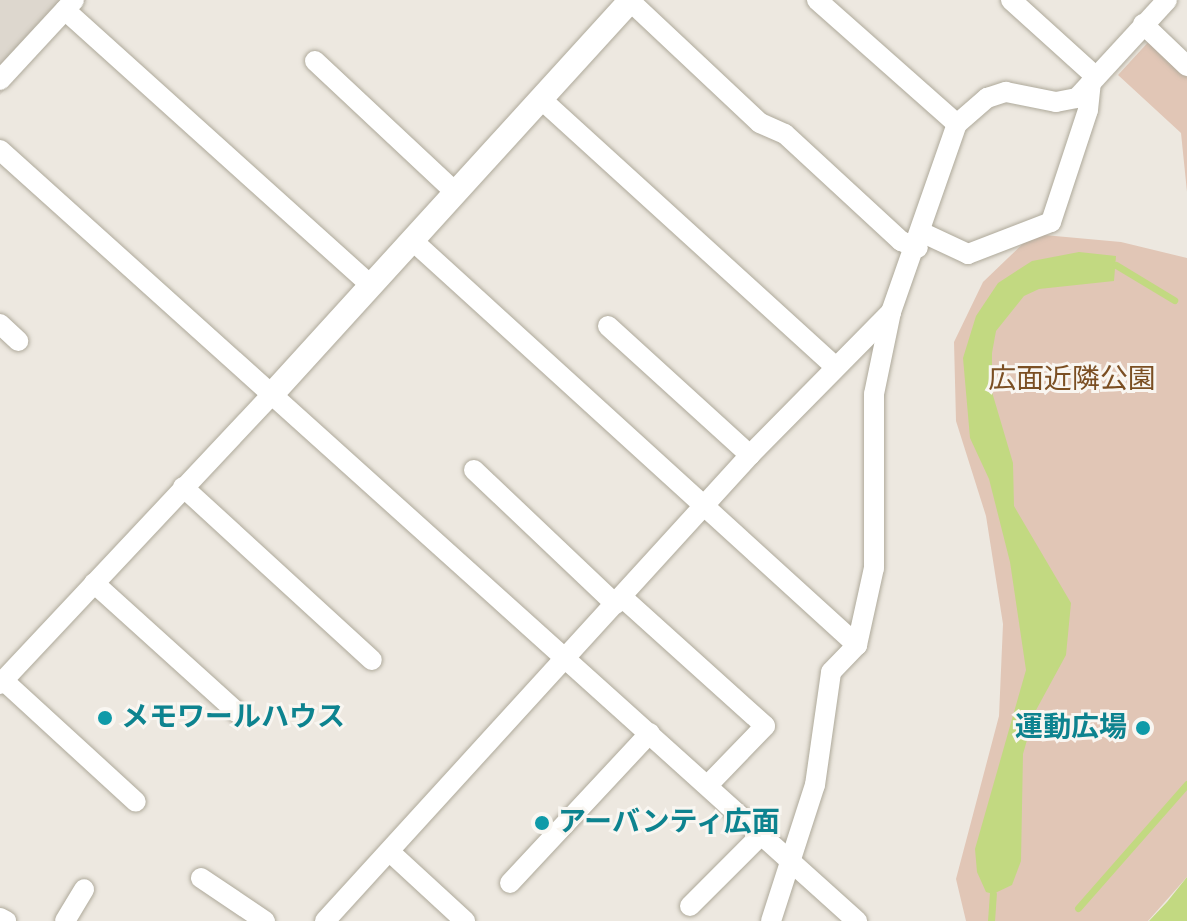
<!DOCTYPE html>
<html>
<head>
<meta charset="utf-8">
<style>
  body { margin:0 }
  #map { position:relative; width:1187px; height:921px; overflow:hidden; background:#ede8e0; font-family:"Alegreya Sans","Noto Sans JP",sans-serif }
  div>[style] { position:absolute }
  .built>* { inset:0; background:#ddd7ce }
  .green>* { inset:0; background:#e1c6b6 }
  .water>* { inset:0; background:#c2d981 }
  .stream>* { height:7px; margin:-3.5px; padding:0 3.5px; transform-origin:3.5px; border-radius:3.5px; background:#c2d981 }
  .roads { filter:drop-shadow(0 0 2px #aea99a) drop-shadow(0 0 2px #aea99a) }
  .street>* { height:20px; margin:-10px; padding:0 10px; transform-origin:10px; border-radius:10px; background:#fff }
  .secondary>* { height:24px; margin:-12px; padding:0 12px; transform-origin:12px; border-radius:12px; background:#fff }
  .dots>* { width:22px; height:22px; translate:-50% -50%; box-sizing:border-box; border:4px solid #f9f6f1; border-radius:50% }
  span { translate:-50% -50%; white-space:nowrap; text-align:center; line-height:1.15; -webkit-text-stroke:6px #f9f6f1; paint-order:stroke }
  .park-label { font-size:28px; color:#7b4f23 }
  .culture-label { font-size:28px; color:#0d838f; font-weight:700 }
  .left { translate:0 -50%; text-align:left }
  .right { translate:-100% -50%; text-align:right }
</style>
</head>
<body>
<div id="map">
  <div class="built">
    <div style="clip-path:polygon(0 0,86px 0,0 95px)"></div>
  </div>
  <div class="green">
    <div style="clip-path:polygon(1152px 38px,1187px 72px,1187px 192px,1181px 133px,1118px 75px)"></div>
    <div style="clip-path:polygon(1033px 234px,1121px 242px,1187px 258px,1187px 877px,1148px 921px,966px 921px,956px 879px,999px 716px,1003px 624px,986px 516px,956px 421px,954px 342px,983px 282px)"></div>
  </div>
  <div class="water">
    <div style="clip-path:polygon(1079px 252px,1116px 256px,1114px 281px,1039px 289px,1024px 296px,996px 331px,992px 353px,992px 392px,1013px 463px,1014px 506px,1071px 603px,1066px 655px,1035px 712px,1023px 754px,1021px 861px,1012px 885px,993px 894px,986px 892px,977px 872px,975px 849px,1026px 670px,1010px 562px,989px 479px,970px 438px,963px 358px,976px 316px,998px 283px,1032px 261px)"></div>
    <div style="clip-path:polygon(1187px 877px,1187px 921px,1149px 921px,1167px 902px)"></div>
  </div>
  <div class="stream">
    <div style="left:1116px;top:265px;width:68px;rotate:31.1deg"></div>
    <div style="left:1078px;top:908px;width:165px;rotate:-48.7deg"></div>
    <div style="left:991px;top:921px;width:27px;rotate:-86deg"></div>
  </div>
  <div class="roads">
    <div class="street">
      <div style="left:817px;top:0;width:187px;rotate:41.5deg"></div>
      <div style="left:1011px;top:0;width:112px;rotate:42.1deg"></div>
      <div style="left:630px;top:1px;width:178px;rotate:43.2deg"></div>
      <div style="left:760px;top:123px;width:27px;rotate:24deg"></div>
      <div style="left:785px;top:134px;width:158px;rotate:42.7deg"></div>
      <div style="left:901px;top:241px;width:18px;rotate:22deg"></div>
      <div style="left:65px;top:10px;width:412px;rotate:42deg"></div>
      <div style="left:1143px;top:24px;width:61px;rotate:43.7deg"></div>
      <div style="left:315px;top:61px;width:193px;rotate:43.1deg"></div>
      <div style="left:0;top:80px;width:109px;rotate:-47.2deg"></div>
      <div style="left:541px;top:99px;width:396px;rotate:42.3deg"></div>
      <div style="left:0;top:150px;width:1153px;rotate:41.98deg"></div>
      <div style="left:921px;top:232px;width:52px;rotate:25.1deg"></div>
      <div style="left:968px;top:254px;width:89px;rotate:-21.1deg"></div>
      <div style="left:1051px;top:222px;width:118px;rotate:-71.7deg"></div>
      <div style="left:1088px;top:110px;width:29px;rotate:-84deg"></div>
      <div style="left:412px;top:240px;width:602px;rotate:42.31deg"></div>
      <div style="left:0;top:324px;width:25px;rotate:43deg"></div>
      <div style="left:608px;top:326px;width:192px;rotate:42.3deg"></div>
      <div style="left:474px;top:470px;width:195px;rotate:43.5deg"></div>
      <div style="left:183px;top:487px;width:256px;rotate:42.5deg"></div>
      <div style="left:94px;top:583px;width:194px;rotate:42.1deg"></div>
      <div style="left:623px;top:598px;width:191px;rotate:42deg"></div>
      <div style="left:765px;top:726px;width:82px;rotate:134deg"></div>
      <div style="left:3px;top:680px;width:180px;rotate:42.5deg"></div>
      <div style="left:0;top:684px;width:400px;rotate:-46.8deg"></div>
      <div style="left:390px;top:852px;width:102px;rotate:42.6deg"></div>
      <div style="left:201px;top:878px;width:77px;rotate:33.9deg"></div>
      <div style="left:510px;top:883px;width:205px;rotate:-47deg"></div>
      <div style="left:690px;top:906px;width:103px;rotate:-45deg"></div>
      <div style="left:0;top:918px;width:7px;rotate:27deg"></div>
      <div style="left:65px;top:921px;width:37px;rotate:-59deg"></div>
      <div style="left:325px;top:921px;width:631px;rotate:-47.63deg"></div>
      <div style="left:750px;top:455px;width:201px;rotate:-45.4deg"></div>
      <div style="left:771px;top:921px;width:143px;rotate:-72.1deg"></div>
      <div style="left:815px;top:785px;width:114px;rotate:-81.9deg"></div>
      <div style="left:831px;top:672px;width:37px;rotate:-46deg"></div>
      <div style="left:857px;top:645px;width:79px;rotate:-77.6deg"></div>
      <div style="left:874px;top:568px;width:174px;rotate:-90deg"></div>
      <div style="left:874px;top:394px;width:84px;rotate:-78.3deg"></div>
      <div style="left:891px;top:312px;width:199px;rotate:-70.7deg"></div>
      <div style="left:957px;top:124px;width:40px;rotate:-41deg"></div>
      <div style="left:987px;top:98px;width:20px;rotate:-18deg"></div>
      <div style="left:1006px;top:92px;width:51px;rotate:11.3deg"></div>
      <div style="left:1056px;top:102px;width:21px;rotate:-11deg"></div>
      <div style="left:1077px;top:98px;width:133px;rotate:-47.4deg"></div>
    </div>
    <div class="secondary">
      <div style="left:274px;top:392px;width:530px;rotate:-47.68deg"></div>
    </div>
  </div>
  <div class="dots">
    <div style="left:105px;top:718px;background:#0f9aa8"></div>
    <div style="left:1143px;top:728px;background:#0f9aa8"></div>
    <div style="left:542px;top:823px;background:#0f9aa8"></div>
  </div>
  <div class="park-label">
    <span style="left:1072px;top:380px">広面近隣公園</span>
  </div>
  <div class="culture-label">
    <span class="left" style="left:121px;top:718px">メモワールハウス</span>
    <span class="right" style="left:1127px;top:728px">運動広場</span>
    <span class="left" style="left:558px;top:823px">アーバンティ広面</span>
  </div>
</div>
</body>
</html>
